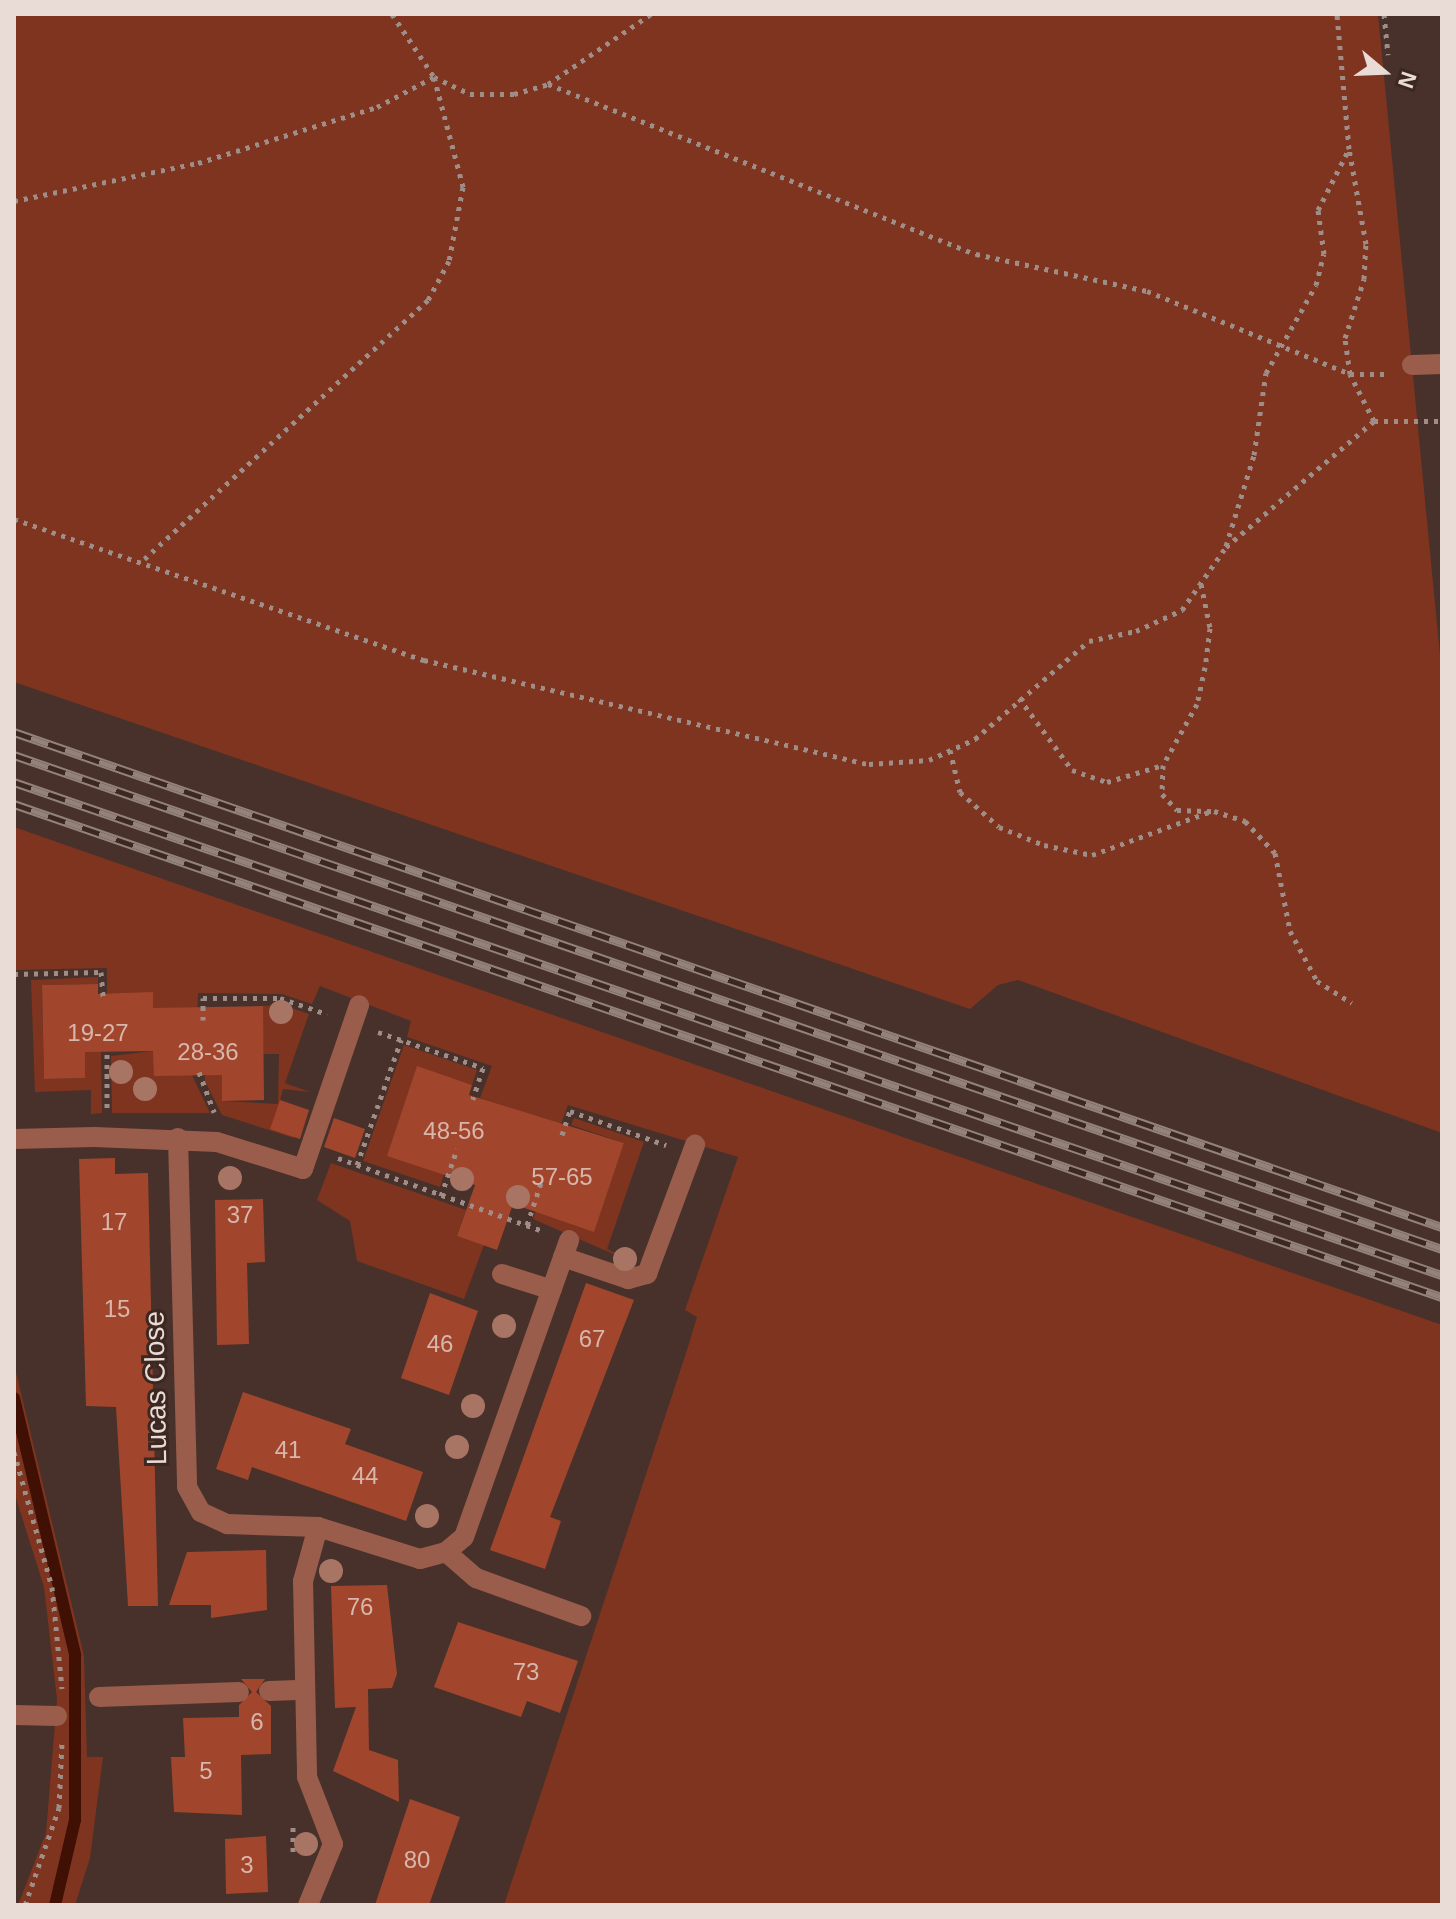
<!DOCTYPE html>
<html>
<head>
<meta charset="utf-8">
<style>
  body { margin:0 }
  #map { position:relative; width:1456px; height:1919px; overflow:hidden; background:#47312a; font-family:Arial,sans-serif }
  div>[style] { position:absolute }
  .green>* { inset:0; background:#7f341f }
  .stream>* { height:12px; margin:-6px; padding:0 6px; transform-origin:6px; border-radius:6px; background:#3f1003 }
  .building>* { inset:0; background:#a1462c }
  .path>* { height:5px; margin-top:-2.5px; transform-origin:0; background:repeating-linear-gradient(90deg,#9f8d87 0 4px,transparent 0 10px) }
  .service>* { height:20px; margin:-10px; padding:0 10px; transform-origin:10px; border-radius:10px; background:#9a5d4c }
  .minor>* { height:20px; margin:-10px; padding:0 10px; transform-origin:10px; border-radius:10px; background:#9a5d4c }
  .rail>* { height:9px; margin-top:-4.5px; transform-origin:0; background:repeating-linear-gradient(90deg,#3c2721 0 18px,#93817b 0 36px); box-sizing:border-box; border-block:2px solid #93817b }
  .trees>* { width:24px; height:24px; margin:-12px; border-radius:50%; background:#a87565 }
  span { translate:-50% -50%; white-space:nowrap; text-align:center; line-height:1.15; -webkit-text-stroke:6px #3c2721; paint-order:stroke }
  .number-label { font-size:24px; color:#d7b6ac }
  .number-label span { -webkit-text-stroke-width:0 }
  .street-label { font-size:28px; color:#e9dbd6 }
  .frame { position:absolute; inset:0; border:16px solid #e9dbd6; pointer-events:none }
  .north { position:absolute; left:1344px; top:32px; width:80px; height:80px; -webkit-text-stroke:6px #3c2721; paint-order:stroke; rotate:109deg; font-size:22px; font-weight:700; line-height:32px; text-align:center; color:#e9dbd6 }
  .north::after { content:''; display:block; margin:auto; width:28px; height:36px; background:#e9dbd6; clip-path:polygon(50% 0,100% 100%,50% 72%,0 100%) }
</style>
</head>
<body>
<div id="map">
  <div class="green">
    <div style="clip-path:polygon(14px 14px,1378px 14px,1442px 676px,1442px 1133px,1018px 980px,998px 985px,970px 1009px,14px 682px)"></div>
    <div style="clip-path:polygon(14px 827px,1442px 1325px,1442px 1905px,504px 1905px,687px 1350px,697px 1317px,685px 1310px,738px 1157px,568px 1105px,558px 1132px,480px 1098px,492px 1066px,407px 1037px,411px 1021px,320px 986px,312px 1004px,282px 994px,198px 993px,197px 1020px,153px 1018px,107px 993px,107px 968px,14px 970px)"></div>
    <div style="clip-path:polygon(98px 977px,98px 984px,42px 985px,44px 1079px,85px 1078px,85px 1052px,101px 1049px,102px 1113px,91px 1114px,91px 1090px,35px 1092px,31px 980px)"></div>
    <div style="clip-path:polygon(282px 1005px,309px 1014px,285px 1083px,310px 1092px,283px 1089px,279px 1104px,294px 1138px,222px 1115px,205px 1081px,205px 1072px,222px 1075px,223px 1101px,278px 1104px,279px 1054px,263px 1054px,263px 1006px)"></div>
    <div style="clip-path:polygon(404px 1045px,477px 1070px,472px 1085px,417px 1067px,452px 1147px,440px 1187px,363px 1161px)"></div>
    <div style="clip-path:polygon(153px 1051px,192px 1075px,210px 1113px,112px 1113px,111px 1056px)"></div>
    <div style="clip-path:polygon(574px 1118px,644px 1142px,607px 1249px,634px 1263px,533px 1219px,545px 1185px,594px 1231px,624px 1143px,571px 1125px)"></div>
    <div style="clip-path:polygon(331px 1163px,466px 1210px,457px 1236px,484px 1245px,464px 1299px,357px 1261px,350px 1221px,317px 1200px)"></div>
    <div style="clip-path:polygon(14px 1364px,84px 1656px,87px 1757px,103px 1757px,90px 1858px,75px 1905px,18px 1905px,46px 1833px,57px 1699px,44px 1587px,14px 1492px)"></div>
  </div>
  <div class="stream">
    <div style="left:14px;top:1398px;width:264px;rotate:76.6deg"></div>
    <div style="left:75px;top:1655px;width:165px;rotate:90deg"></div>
    <div style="left:75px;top:1820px;width:87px;rotate:103.2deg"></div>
  </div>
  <div class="building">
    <div style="clip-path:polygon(98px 984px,98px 994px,153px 992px,153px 1008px,263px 1006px,264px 1100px,222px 1101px,222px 1075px,154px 1076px,153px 1051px,85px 1052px,85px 1078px,44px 1079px,42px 985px)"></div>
    <div style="clip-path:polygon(417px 1066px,472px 1085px,469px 1095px,624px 1143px,594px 1232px,513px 1204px,497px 1250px,457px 1236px,475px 1185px,387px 1156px)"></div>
    <div style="clip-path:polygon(280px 1100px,309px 1110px,300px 1139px,270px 1129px)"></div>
    <div style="clip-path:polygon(334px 1118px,365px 1129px,355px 1158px,324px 1147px)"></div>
    <div style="clip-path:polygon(115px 1158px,115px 1174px,148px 1173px,158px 1606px,128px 1606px,116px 1407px,86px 1406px,79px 1159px)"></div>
    <div style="clip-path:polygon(263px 1199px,265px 1262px,247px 1263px,249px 1344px,217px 1345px,215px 1200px)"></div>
    <div style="clip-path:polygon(586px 1283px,634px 1300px,550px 1517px,561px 1521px,545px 1569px,490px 1550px)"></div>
    <div style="clip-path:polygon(430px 1293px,478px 1311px,449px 1395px,401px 1378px)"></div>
    <div style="clip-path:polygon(243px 1392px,351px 1429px,345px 1444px,423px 1472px,406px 1521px,252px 1467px,248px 1480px,216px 1469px)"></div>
    <div style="clip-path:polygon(266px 1550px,267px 1610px,211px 1618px,211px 1605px,169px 1605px,187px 1552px)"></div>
    <div style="clip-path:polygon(387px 1585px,397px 1674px,392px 1688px,368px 1689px,369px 1750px,398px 1760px,399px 1802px,333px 1771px,356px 1707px,335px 1708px,331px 1586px)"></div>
    <div style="clip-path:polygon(458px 1622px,578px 1661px,560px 1713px,527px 1701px,521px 1717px,434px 1687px)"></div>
    <div style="clip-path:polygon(241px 1679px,265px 1679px,256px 1692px,271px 1706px,271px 1754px,241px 1755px,242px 1815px,174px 1812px,171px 1757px,185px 1757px,183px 1718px,239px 1717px,239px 1705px,252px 1692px)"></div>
    <div style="clip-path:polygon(410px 1799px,460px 1817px,429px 1905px,375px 1905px)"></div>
    <div style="clip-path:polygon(266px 1836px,268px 1892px,226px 1894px,225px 1839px)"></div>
  </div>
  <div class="path">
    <div style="left:392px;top:14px;width:76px;rotate:56.3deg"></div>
    <div style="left:434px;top:77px;width:40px;rotate:25deg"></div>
    <div style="left:470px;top:94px;width:44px"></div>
    <div style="left:514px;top:94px;width:35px;rotate:-16deg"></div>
    <div style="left:548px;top:84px;width:461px;rotate:21.7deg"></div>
    <div style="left:976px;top:254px;width:175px;rotate:12.2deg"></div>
    <div style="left:1147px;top:291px;width:219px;rotate:22.2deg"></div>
    <div style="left:1350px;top:374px;width:37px"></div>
    <div style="left:1384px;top:14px;width:41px;rotate:84.4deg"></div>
    <div style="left:548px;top:84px;width:125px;rotate:-34.2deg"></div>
    <div style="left:14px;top:201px;width:188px;rotate:-11.7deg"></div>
    <div style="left:198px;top:163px;width:188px;rotate:-17.4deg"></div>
    <div style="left:377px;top:107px;width:64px;rotate:-27.8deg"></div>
    <div style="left:434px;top:77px;width:114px;rotate:75.2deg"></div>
    <div style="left:463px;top:187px;width:75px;rotate:100.7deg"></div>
    <div style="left:449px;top:261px;width:44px;rotate:118.3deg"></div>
    <div style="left:428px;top:300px;width:384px;rotate:137.6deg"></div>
    <div style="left:1374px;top:421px;width:68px"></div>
    <div style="left:14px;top:519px;width:434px;rotate:19deg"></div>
    <div style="left:424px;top:660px;width:457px;rotate:13.2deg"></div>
    <div style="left:869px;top:764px;width:60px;rotate:-3.8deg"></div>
    <div style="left:929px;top:760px;width:51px;rotate:-24.5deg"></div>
    <div style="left:975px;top:739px;width:150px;rotate:-40.7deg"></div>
    <div style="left:1089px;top:641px;width:48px;rotate:-12deg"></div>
    <div style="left:1136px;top:631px;width:51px;rotate:-24.5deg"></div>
    <div style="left:1182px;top:610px;width:77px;rotate:-55.1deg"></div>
    <div style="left:1226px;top:547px;width:194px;rotate:-40.4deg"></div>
    <div style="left:1374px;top:421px;width:53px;rotate:-117.1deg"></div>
    <div style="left:1350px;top:374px;width:36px;rotate:-98deg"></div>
    <div style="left:1345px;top:338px;width:62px;rotate:-72.1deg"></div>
    <div style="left:1364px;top:279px;width:35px;rotate:-87deg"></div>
    <div style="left:1366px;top:244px;width:97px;rotate:-100.1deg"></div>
    <div style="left:1226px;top:546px;width:95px;rotate:-72.9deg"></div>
    <div style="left:1254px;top:455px;width:83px;rotate:-81.7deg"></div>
    <div style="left:1266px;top:373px;width:101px;rotate:-60.4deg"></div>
    <div style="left:1316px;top:285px;width:32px;rotate:-76deg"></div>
    <div style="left:1324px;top:254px;width:44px;rotate:-97.8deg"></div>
    <div style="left:1318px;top:210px;width:68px;rotate:-63.1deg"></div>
    <div style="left:1349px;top:149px;width:136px;rotate:-95.1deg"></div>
    <div style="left:1201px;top:584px;width:45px;rotate:78.4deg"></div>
    <div style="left:1210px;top:628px;width:39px;rotate:97deg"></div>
    <div style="left:1205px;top:667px;width:38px;rotate:102deg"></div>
    <div style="left:1197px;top:704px;width:70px;rotate:119.1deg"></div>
    <div style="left:1163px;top:765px;width:29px;rotate:92deg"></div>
    <div style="left:1162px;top:794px;width:22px;rotate:47deg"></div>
    <div style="left:1177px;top:810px;width:37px;rotate:2deg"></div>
    <div style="left:1214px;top:811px;width:33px;rotate:18deg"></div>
    <div style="left:1245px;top:821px;width:44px;rotate:46.8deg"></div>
    <div style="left:1275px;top:853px;width:79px;rotate:79.1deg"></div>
    <div style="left:1290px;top:931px;width:57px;rotate:61.6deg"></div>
    <div style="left:1317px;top:981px;width:41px;rotate:32.2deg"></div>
    <div style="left:1019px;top:698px;width:89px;rotate:53.6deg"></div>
    <div style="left:1072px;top:770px;width:37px;rotate:19deg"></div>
    <div style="left:1107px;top:782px;width:59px;rotate:-16.9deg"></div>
    <div style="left:950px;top:750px;width:43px;rotate:76.6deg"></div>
    <div style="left:960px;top:792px;width:52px;rotate:41.9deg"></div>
    <div style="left:999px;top:827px;width:48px;rotate:21.8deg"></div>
    <div style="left:1044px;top:845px;width:49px;rotate:11.8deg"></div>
    <div style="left:1092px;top:855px;width:125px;rotate:-20.2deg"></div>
    <div style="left:14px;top:974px;width:87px;rotate:-1.3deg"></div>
    <div style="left:101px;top:972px;width:25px;rotate:85deg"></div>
    <div style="left:203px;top:1020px;width:22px;rotate:-90deg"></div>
    <div style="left:203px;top:998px;width:77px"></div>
    <div style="left:280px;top:998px;width:50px;rotate:18.8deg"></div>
    <div style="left:378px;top:1032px;width:111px;rotate:18.9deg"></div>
    <div style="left:483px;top:1068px;width:33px;rotate:108deg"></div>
    <div style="left:199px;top:1072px;width:43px;rotate:69.4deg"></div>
    <div style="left:107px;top:1108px;width:59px;rotate:-90deg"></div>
    <div style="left:562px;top:1135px;width:25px;rotate:-72deg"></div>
    <div style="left:570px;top:1111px;width:102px;rotate:19.5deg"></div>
    <div style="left:338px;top:1158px;width:218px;rotate:19.6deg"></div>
    <div style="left:357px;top:1165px;width:133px;rotate:-70.6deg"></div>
    <div style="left:441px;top:1196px;width:50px;rotate:-71.2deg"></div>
    <div style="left:527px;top:1225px;width:44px;rotate:-71.6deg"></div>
    <div style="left:14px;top:1452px;width:140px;rotate:74.3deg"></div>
    <div style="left:52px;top:1587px;width:102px;rotate:84.4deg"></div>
    <div style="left:293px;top:1827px;width:30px;rotate:90deg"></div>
    <div style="left:25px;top:1905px;width:103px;rotate:-70.7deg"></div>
    <div style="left:59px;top:1808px;width:65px;rotate:-87.4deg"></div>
  </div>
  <div class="service">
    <div style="left:14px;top:1139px;width:80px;rotate:-1.4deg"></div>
    <div style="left:303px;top:1169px;width:173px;rotate:-71.1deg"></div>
    <div style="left:563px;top:1257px;width:69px;rotate:18.7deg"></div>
    <div style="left:628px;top:1279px;width:20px;rotate:-15deg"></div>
    <div style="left:647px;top:1274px;width:138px;rotate:-69.6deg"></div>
    <div style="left:446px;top:1552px;width:40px;rotate:41deg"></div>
    <div style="left:476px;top:1578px;width:112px;rotate:19.9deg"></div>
    <div style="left:269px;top:1691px;width:36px;rotate:-2deg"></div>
    <div style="left:99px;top:1697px;width:140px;rotate:-2deg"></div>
    <div style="left:14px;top:1715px;width:43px;rotate:1.3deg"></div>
  </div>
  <div class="minor">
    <div style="left:1412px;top:365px;width:30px;rotate:-2deg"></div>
    <div style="left:94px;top:1137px;width:123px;rotate:2.3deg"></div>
    <div style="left:217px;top:1142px;width:90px;rotate:17.4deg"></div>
    <div style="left:178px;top:1138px;width:349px;rotate:88.5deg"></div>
    <div style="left:187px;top:1487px;width:29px;rotate:61deg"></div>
    <div style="left:201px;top:1512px;width:29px;rotate:25deg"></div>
    <div style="left:227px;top:1524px;width:91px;rotate:1.9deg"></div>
    <div style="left:318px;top:1527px;width:56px;rotate:105.5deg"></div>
    <div style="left:303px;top:1581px;width:196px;rotate:88.8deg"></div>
    <div style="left:307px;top:1777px;width:72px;rotate:68.8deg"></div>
    <div style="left:333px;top:1844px;width:66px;rotate:112.3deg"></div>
    <div style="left:502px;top:1274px;width:52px;rotate:17.7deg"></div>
    <div style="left:318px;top:1527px;width:107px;rotate:17.4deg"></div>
    <div style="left:420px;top:1559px;width:27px;rotate:-15deg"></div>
    <div style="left:446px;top:1552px;width:23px;rotate:-40deg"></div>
    <div style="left:464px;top:1537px;width:315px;rotate:-70.5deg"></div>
  </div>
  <div class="rail">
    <div style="left:14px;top:732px;width:1511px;rotate:19.12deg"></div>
    <div style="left:14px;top:755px;width:1511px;rotate:19.08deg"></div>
    <div style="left:14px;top:782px;width:1511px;rotate:19.05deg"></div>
    <div style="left:14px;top:804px;width:1511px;rotate:19.05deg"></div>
  </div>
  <div class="trees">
    <div style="left:281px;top:1012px"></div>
    <div style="left:121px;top:1072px"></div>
    <div style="left:145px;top:1089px"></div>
    <div style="left:230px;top:1178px"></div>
    <div style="left:462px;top:1179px"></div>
    <div style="left:518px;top:1197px"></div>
    <div style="left:625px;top:1259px"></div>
    <div style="left:504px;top:1326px"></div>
    <div style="left:473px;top:1406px"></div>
    <div style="left:457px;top:1447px"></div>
    <div style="left:427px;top:1516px"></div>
    <div style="left:331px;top:1571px"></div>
    <div style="left:306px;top:1844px"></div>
  </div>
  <div class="number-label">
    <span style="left:98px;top:1033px">19-27</span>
    <span style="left:208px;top:1052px">28-36</span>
    <span style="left:454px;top:1131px">48-56</span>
    <span style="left:562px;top:1177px">57-65</span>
    <span style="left:240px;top:1215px">37</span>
    <span style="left:114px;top:1222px">17</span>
    <span style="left:117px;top:1309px">15</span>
    <span style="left:592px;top:1339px">67</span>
    <span style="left:440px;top:1344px">46</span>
    <span style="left:288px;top:1450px">41</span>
    <span style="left:365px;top:1476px">44</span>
    <span style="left:360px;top:1607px">76</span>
    <span style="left:526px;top:1672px">73</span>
    <span style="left:257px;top:1722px">6</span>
    <span style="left:206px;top:1771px">5</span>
    <span style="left:417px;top:1860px">80</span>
    <span style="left:247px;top:1865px">3</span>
  </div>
  <div class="street-label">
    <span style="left:156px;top:1388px;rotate:-91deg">Lucas Close</span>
  </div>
  <div class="frame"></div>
  <div class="north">N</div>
</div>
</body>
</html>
